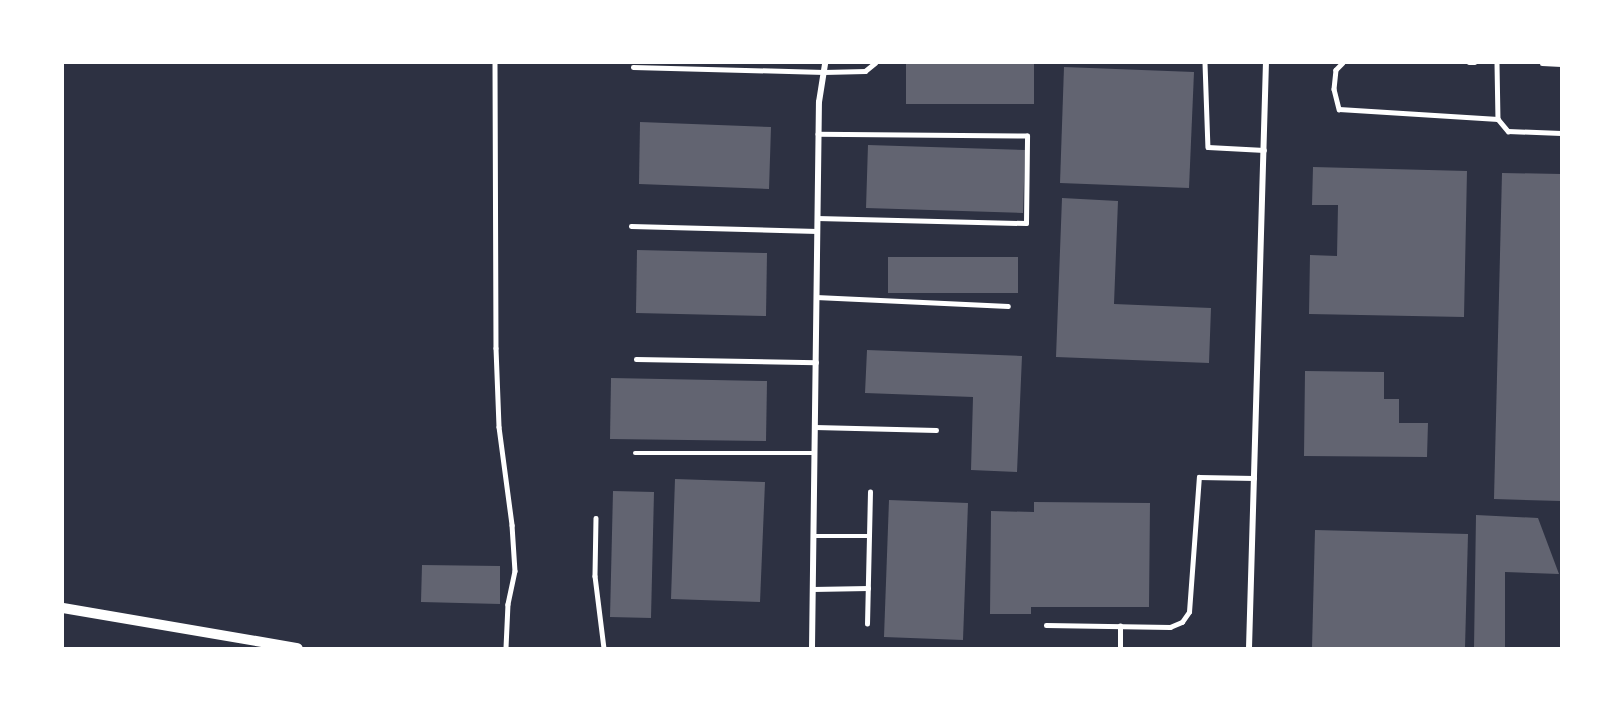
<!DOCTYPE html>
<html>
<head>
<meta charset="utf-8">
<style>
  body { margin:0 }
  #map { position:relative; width:1624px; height:711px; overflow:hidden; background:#2d3142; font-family:"Noto Serif",serif }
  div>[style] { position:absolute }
  .building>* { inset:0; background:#626471 }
  .service>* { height:4.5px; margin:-2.25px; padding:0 2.25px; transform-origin:2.25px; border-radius:2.25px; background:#fff }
  .minor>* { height:6px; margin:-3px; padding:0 3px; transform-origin:3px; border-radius:3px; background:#fff }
  .tertiary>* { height:10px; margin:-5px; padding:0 5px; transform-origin:5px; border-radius:5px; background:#fff }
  span { translate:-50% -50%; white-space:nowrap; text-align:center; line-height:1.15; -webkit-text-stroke:4.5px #fff; paint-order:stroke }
  .frame { position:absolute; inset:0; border:64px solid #fff; pointer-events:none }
</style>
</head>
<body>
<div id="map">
  <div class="building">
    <div style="clip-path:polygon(906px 63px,1034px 63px,1034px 104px,906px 104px)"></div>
    <div style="clip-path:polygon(1064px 67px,1194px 72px,1189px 188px,1060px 183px)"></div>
    <div style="clip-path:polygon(640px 122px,771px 127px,769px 189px,639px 184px)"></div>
    <div style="clip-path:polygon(868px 145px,1025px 150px,1023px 213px,866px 208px)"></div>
    <div style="clip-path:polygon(1313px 167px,1467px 171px,1464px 317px,1309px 314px,1310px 255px,1337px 256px,1338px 205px,1312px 205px)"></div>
    <div style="clip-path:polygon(1502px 173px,1561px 174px,1561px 501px,1494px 499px)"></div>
    <div style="clip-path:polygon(1062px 198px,1118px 201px,1114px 304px,1211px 308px,1209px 363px,1056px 357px)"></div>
    <div style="clip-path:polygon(637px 250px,767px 253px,766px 316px,636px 313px)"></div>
    <div style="clip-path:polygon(888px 257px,1018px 257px,1018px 293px,888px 293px)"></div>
    <div style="clip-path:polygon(867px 350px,1022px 356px,1017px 472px,971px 470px,973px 397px,865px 393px)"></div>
    <div style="clip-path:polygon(1305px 371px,1384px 372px,1384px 399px,1399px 399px,1399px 423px,1428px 423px,1427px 457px,1304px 456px)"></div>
    <div style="clip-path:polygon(611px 378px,767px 381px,766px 441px,610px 439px)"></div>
    <div style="clip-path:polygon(675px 479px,765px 482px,760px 602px,671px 599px)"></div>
    <div style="clip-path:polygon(613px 491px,654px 492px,651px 618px,610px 617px)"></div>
    <div style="clip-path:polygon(889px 500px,968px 503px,963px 640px,884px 637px)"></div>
    <div style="clip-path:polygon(1034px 502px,1150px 503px,1149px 607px,1031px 607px,1031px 614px,990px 614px,991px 511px,1034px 512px)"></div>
    <div style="clip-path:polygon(1476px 515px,1538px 518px,1559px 574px,1505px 572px,1505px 648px,1474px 648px)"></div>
    <div style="clip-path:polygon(1315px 530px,1468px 534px,1465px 648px,1312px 648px)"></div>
    <div style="clip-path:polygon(422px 565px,500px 566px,500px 604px,421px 602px)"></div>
  </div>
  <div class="service">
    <div style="left:495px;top:63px;width:285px;rotate:89.8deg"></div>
    <div style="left:496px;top:348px;width:79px;rotate:87.8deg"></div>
    <div style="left:499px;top:427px;width:99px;rotate:82.4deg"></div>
    <div style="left:512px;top:525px;width:46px;rotate:86.3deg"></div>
    <div style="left:515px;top:571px;width:34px;rotate:102deg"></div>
    <div style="left:508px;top:604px;width:44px;rotate:92.6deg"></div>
    <div style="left:1205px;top:63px;width:84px;rotate:88deg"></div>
    <div style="left:1208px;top:147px;width:56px;rotate:3.1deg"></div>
    <div style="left:1343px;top:63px;width:10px;rotate:135deg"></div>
    <div style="left:1336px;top:70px;width:19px;rotate:96deg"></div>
    <div style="left:1334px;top:89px;width:21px;rotate:76deg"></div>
    <div style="left:1339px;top:109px;width:159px;rotate:3.6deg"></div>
    <div style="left:1469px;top:63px;width:6px"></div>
    <div style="left:1497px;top:63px;width:56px;rotate:89deg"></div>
    <div style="left:1498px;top:119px;width:16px;rotate:50deg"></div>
    <div style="left:1508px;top:131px;width:53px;rotate:2.2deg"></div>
    <div style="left:1542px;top:63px;width:19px;rotate:3deg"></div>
    <div style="left:633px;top:67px;width:191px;rotate:1.5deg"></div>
    <div style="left:824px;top:72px;width:41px;rotate:-1.4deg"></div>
    <div style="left:865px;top:71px;width:13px;rotate:-39deg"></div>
    <div style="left:817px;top:218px;width:209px;rotate:1.4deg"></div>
    <div style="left:1026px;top:223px;width:87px;rotate:-89.3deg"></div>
    <div style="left:1027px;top:136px;width:209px;rotate:-179.5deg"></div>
    <div style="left:631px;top:226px;width:186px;rotate:1.5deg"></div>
    <div style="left:816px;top:297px;width:192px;rotate:2.7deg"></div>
    <div style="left:636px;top:359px;width:180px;rotate:1deg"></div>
    <div style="left:815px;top:427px;width:121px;rotate:1.4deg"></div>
    <div style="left:635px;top:453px;width:179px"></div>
    <div style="left:596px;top:518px;width:58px;rotate:91deg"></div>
    <div style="left:595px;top:576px;width:73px;rotate:82.9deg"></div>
    <div style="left:814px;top:536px;width:55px"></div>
    <div style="left:813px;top:589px;width:55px;rotate:-1deg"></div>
    <div style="left:867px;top:624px;width:132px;rotate:-88.7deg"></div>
    <div style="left:1046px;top:625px;width:124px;rotate:0.9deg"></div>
    <div style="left:1170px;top:627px;width:13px;rotate:-23deg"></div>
    <div style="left:1182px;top:622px;width:12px;rotate:-55deg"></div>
    <div style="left:1189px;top:612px;width:135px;rotate:-85.8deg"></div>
    <div style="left:1199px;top:477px;width:55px;rotate:1deg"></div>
    <div style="left:1120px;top:648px;width:22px;rotate:-90deg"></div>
  </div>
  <div class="minor">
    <div style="left:812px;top:648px;width:546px;rotate:-89.27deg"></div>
    <div style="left:819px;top:102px;width:39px;rotate:-81deg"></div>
    <div style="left:1249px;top:648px;width:585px;rotate:-88.34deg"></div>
  </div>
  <div class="tertiary">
    <div style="left:63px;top:608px;width:238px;rotate:9.7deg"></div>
  </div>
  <div class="frame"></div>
</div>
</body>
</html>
